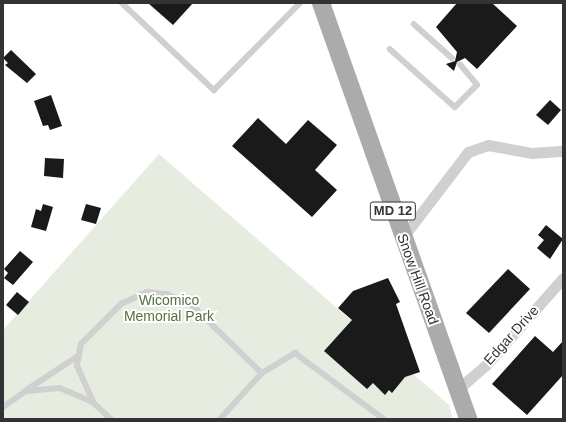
<!DOCTYPE html>
<html>
<head>
<meta charset="utf-8">
<style>
  body { margin:0 }
  #map { position:relative; width:566px; height:422px; overflow:hidden; background:#fff; font-family:Arial,sans-serif }
  div>[style] { position:absolute }
  .green>* { inset:0; background:#e6ecdf }
  .building>* { inset:0; background:#1a1a1a }
  .lane>* { height:5.5px; margin:-2.75px; padding:0 2.75px; transform-origin:2.75px; border-radius:2.75px; background:#d0d0d0 }
  .street>* { height:11px; margin:-5.5px; padding:0 5.5px; transform-origin:5.5px; border-radius:5.5px; background:#d0d0d0 }
  .primary>* { height:18px; margin:-9px; padding:0 9px; transform-origin:9px; border-radius:9px; background:#ababab }
  span { translate:-50% -50%; white-space:nowrap; text-align:center; line-height:1.15; -webkit-text-stroke:4px #fff; paint-order:stroke }
  .shield-label span { padding:1px 3px; background:#fff; border:1px solid; border-radius:3px; -webkit-text-stroke-width:0 }
  .shield-label { font-size:13px; color:#333; font-weight:700 }
  .street-label { font-size:14px; color:#333 }
  .park-label { font-size:14px; color:#56703f }
  .frame { position:absolute; inset:0; border:4px solid #333; pointer-events:none }
</style>
</head>
<body>
<div id="map">
  <div class="green">
    <div style="clip-path:polygon(159px 154px,449px 405px,453px 419px,3px 419px,3px 330px)"></div>
  </div>
  <div class="building">
    <div style="clip-path:polygon(148px 3px,193px 3px,173px 25px)"></div>
    <div style="clip-path:polygon(457px 3px,492px 3px,517px 26px,477px 69px,465px 58px,457px 62px,454px 71px,446px 64px,455px 61px,457px 52px,436px 27px)"></div>
    <div style="clip-path:polygon(11px 50px,36px 74px,27px 83px,5px 65px,8px 63px,3px 58px)"></div>
    <div style="clip-path:polygon(51px 95px,62px 126px,50px 130px,48px 125px,43px 126px,34px 101px)"></div>
    <div style="clip-path:polygon(550px 100px,561px 110px,548px 125px,536px 115px)"></div>
    <div style="clip-path:polygon(258px 118px,286px 144px,308px 120px,337px 145px,315px 170px,337px 190px,312px 217px,232px 146px)"></div>
    <div style="clip-path:polygon(45px 158px,64px 159px,63px 178px,44px 176px)"></div>
    <div style="clip-path:polygon(43px 204px,53px 207px,46px 231px,31px 227px,36px 209px,41px 211px)"></div>
    <div style="clip-path:polygon(86px 204px,101px 208px,96px 224px,81px 220px)"></div>
    <div style="clip-path:polygon(546px 225px,563px 239px,550px 259px,537px 248px,544px 240px,538px 235px)"></div>
    <div style="clip-path:polygon(20px 251px,33px 262px,13px 285px,4px 278px,8px 273px,4px 269px)"></div>
    <div style="clip-path:polygon(508px 269px,530px 289px,489px 333px,466px 313px)"></div>
    <div style="clip-path:polygon(388px 278px,400px 302px,396px 304px,420px 372px,405px 377px,392px 393px,389px 390px,385px 395px,373px 383px,367px 389px,324px 351px,352px 320px,338px 308px,353px 291px)"></div>
    <div style="clip-path:polygon(17px 292px,29px 302px,18px 315px,6px 305px)"></div>
    <div style="clip-path:polygon(535px 336px,553px 352px,563px 341px,563px 375px,527px 415px,492px 384px)"></div>
  </div>
  <div class="lane">
    <div style="left:122px;top:3px;width:127px;rotate:43.4deg"></div>
    <div style="left:214px;top:90px;width:122px;rotate:-45.3deg"></div>
    <div style="left:414px;top:24px;width:51px;rotate:41.8deg"></div>
    <div style="left:390px;top:49px;width:87px;rotate:41.7deg"></div>
    <div style="left:455px;top:107px;width:31px;rotate:-45deg"></div>
    <div style="left:477px;top:85px;width:26px;rotate:-130deg"></div>
    <div style="left:28px;top:389px;width:60px;rotate:-33.4deg"></div>
    <div style="left:93px;top:402px;width:39px;rotate:-114deg"></div>
    <div style="left:77px;top:366px;width:22px;rotate:-80deg"></div>
    <div style="left:81px;top:344px;width:57px;rotate:-45deg"></div>
    <div style="left:121px;top:304px;width:29px;rotate:-25deg"></div>
    <div style="left:147px;top:292px;width:20px;rotate:6deg"></div>
    <div style="left:167px;top:294px;width:29px;rotate:25deg"></div>
    <div style="left:193px;top:306px;width:96px;rotate:44.2deg"></div>
    <div style="left:3px;top:407px;width:28px;rotate:-35deg"></div>
    <div style="left:26px;top:391px;width:34px;rotate:-5deg"></div>
    <div style="left:60px;top:388px;width:36px;rotate:23deg"></div>
    <div style="left:93px;top:402px;width:25px;rotate:43deg"></div>
    <div style="left:220px;top:419px;width:62px;rotate:-47.6deg"></div>
    <div style="left:262px;top:373px;width:39px;rotate:-31deg"></div>
    <div style="left:295px;top:353px;width:111px;rotate:36.6deg"></div>
  </div>
  <div class="street">
    <div style="left:403px;top:237px;width:107px;rotate:-52.6deg"></div>
    <div style="left:468px;top:152px;width:21px;rotate:-19deg"></div>
    <div style="left:488px;top:145px;width:45px;rotate:10.3deg"></div>
    <div style="left:532px;top:153px;width:31px;rotate:-4deg"></div>
    <div style="left:457px;top:390px;width:38px;rotate:-41deg"></div>
    <div style="left:486px;top:365px;width:116px;rotate:-48.5deg"></div>
  </div>
  <div class="primary">
    <div style="left:321px;top:3px;width:441px;rotate:70.5deg"></div>
  </div>
  <div class="shield-label">
    <span style="left:393px;top:211px">MD 12</span>
  </div>
  <div class="street-label">
    <span style="left:418px;top:279px;rotate:70deg">Snow Hill Road</span>
    <span style="left:511px;top:335px;rotate:-48deg">Edgar Drive</span>
  </div>
  <div class="park-label">
    <span style="left:169px;top:308px">Wicomico<br>Memorial Park</span>
  </div>
  <div class="frame"></div>
</div>
</body>
</html>
